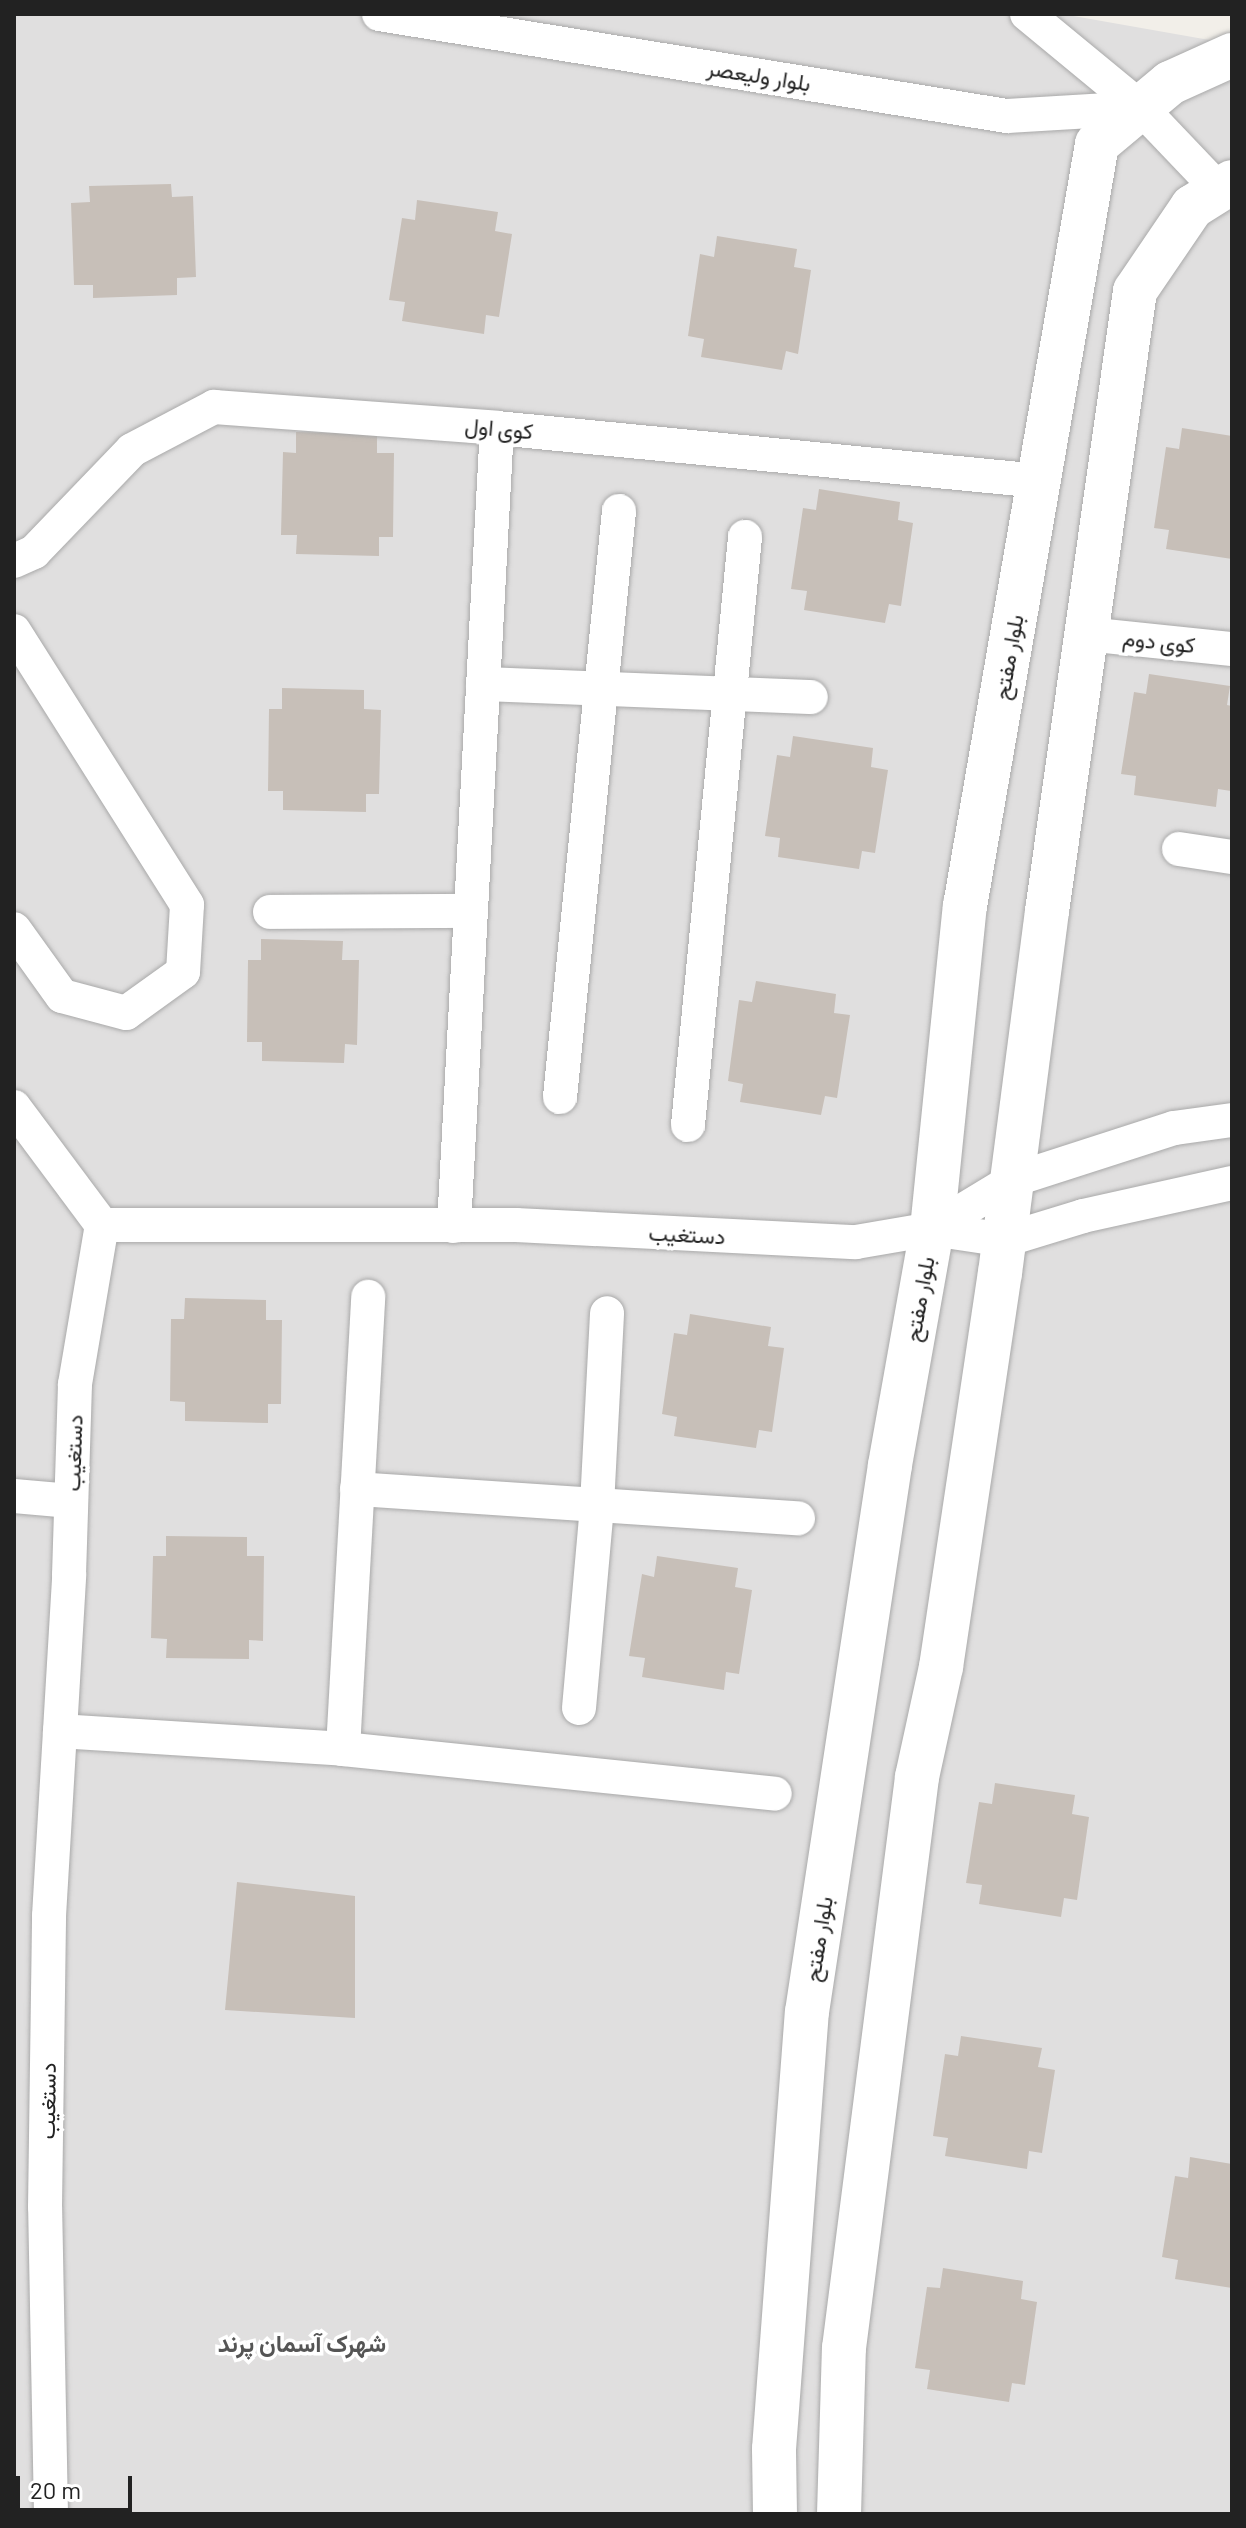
<!DOCTYPE html>
<html>
<head>
<meta charset="utf-8">
<style>
  body { margin:0 }
  #map { position:relative; width:1246px; height:2528px; overflow:hidden; background:#f2efe9; font-family:Barlow,Vazirmatn,sans-serif }
  div>[style] { position:absolute }
  .residential>* { inset:0; background:#e0dfdf }
  .building>* { inset:0; background:#c7bfb8 }
  .roads { filter:drop-shadow(0 0 2px #a9a9a9) drop-shadow(0 0 2px #a9a9a9) }
  .minor>* { height:34px; margin:-17px; padding:0 17px; transform-origin:17px; border-radius:17px; background:#fff }
  .tertiary>* { height:44px; margin:-22px; padding:0 22px; transform-origin:22px; border-radius:22px; background:#fff }
  span { translate:-50% -50%; white-space:nowrap; text-align:center; line-height:1.15; -webkit-text-stroke:7px #fff; paint-order:stroke }
  .street-label { font-size:22px; color:#222 }
  .neighbourhood-label { font-size:24px; color:#555; font-weight:700 }
  .frame { position:absolute; inset:0; border:16px solid #222; pointer-events:none }
  .scale { position:absolute; left:16px; top:2476px; width:116px; height:36px; box-sizing:border-box; border:4px solid #222; border-top:0; padding-left:10px; font-size:24px; line-height:28px; white-space:nowrap; color:#222; -webkit-text-stroke:6px #fff; paint-order:stroke }
</style>
</head>
<body>
<div id="map">
  <div class="residential">
    <div style="clip-path:polygon(14px 14px,1062px 14px,1232px 44px,1232px 2514px,14px 2514px)"></div>
  </div>
  <div class="building">
    <div style="clip-path:polygon(171px 184px,172px 197px,193px 196px,196px 277px,177px 278px,177px 295px,93px 298px,93px 285px,74px 285px,71px 203px,90px 202px,89px 186px)"></div>
    <div style="clip-path:polygon(417px 200px,498px 212px,495px 231px,512px 234px,499px 317px,486px 315px,484px 334px,402px 321px,405px 302px,389px 300px,402px 218px,415px 220px)"></div>
    <div style="clip-path:polygon(717px 236px,797px 249px,794px 267px,811px 270px,798px 354px,786px 351px,782px 370px,701px 357px,704px 339px,688px 336px,700px 254px,714px 257px)"></div>
    <div style="clip-path:polygon(1182px 428px,1232px 436px,1232px 559px,1166px 549px,1169px 530px,1154px 528px,1166px 447px,1179px 449px)"></div>
    <div style="clip-path:polygon(296px 432px,377px 434px,377px 453px,394px 453px,393px 537px,379px 537px,379px 556px,296px 554px,297px 535px,281px 535px,283px 452px,296px 453px)"></div>
    <div style="clip-path:polygon(819px 489px,900px 502px,898px 520px,913px 523px,901px 606px,889px 604px,885px 623px,804px 610px,807px 591px,791px 589px,803px 508px,816px 510px)"></div>
    <div style="clip-path:polygon(1149px 674px,1230px 686px,1227px 705px,1232px 706px,1232px 785px,1231px 791px,1218px 789px,1216px 807px,1134px 795px,1136px 776px,1121px 774px,1134px 692px,1146px 694px)"></div>
    <div style="clip-path:polygon(282px 688px,364px 690px,364px 709px,381px 710px,379px 794px,366px 794px,366px 812px,283px 810px,283px 791px,268px 791px,269px 709px,282px 709px)"></div>
    <div style="clip-path:polygon(793px 736px,873px 748px,871px 767px,888px 770px,875px 853px,862px 851px,859px 869px,778px 857px,780px 838px,765px 836px,777px 755px,790px 757px)"></div>
    <div style="clip-path:polygon(261px 939px,343px 941px,342px 960px,359px 960px,357px 1045px,345px 1044px,344px 1063px,262px 1061px,262px 1042px,247px 1042px,248px 960px,261px 960px)"></div>
    <div style="clip-path:polygon(756px 981px,836px 994px,834px 1013px,850px 1015px,837px 1098px,825px 1096px,821px 1115px,740px 1102px,743px 1084px,728px 1081px,739px 1000px,752px 1002px)"></div>
    <div style="clip-path:polygon(185px 1298px,266px 1300px,266px 1320px,282px 1320px,281px 1404px,268px 1404px,268px 1423px,185px 1421px,185px 1402px,170px 1401px,171px 1319px,184px 1319px)"></div>
    <div style="clip-path:polygon(690px 1314px,771px 1327px,768px 1346px,784px 1348px,772px 1432px,759px 1430px,756px 1448px,674px 1436px,677px 1417px,662px 1414px,674px 1333px,687px 1335px)"></div>
    <div style="clip-path:polygon(166px 1536px,247px 1537px,247px 1556px,264px 1556px,263px 1641px,249px 1640px,249px 1659px,166px 1658px,167px 1639px,151px 1638px,153px 1556px,166px 1556px)"></div>
    <div style="clip-path:polygon(657px 1556px,738px 1568px,735px 1587px,752px 1590px,739px 1674px,726px 1672px,724px 1690px,642px 1677px,645px 1658px,629px 1656px,642px 1574px,654px 1577px)"></div>
    <div style="clip-path:polygon(995px 1783px,1075px 1795px,1072px 1814px,1089px 1817px,1077px 1900px,1064px 1898px,1061px 1917px,979px 1904px,982px 1885px,966px 1883px,979px 1802px,992px 1804px)"></div>
    <div style="clip-path:polygon(237px 1882px,355px 1896px,355px 2018px,225px 2010px)"></div>
    <div style="clip-path:polygon(961px 2036px,1042px 2048px,1038px 2067px,1055px 2070px,1042px 2153px,1029px 2151px,1027px 2169px,945px 2156px,948px 2138px,933px 2136px,945px 2054px,958px 2056px)"></div>
    <div style="clip-path:polygon(1190px 2157px,1232px 2164px,1232px 2288px,1175px 2279px,1178px 2260px,1162px 2257px,1175px 2176px,1188px 2178px)"></div>
    <div style="clip-path:polygon(943px 2268px,1023px 2281px,1021px 2299px,1037px 2302px,1025px 2385px,1012px 2383px,1009px 2402px,927px 2389px,930px 2370px,915px 2368px,927px 2287px,940px 2288px)"></div>
  </div>
  <div class="roads">
    <div class="minor">
      <div style="left:379px;top:14px;width:636px;rotate:9.23deg"></div>
      <div style="left:1007px;top:116px;width:134px;rotate:-3.4deg"></div>
      <div style="left:1027px;top:14px;width:148px;rotate:39.5deg"></div>
      <div style="left:1141px;top:108px;width:113px;rotate:46.4deg"></div>
      <div style="left:14px;top:561px;width:22px;rotate:-24deg"></div>
      <div style="left:34px;top:552px;width:141px;rotate:-46.1deg"></div>
      <div style="left:132px;top:450px;width:93px;rotate:-27.7deg"></div>
      <div style="left:214px;top:407px;width:284px;rotate:4.2deg"></div>
      <div style="left:497px;top:428px;width:545px;rotate:5.58deg"></div>
      <div style="left:14px;top:631px;width:324px;rotate:57.7deg"></div>
      <div style="left:187px;top:905px;width:67px;rotate:93.4deg"></div>
      <div style="left:183px;top:972px;width:70px;rotate:144.3deg"></div>
      <div style="left:126px;top:1013px;width:66px;rotate:-165.1deg"></div>
      <div style="left:62px;top:996px;width:82px;rotate:-125.6deg"></div>
      <div style="left:1086px;top:634px;width:147px;rotate:5.9deg"></div>
      <div style="left:483px;top:684px;width:328px;rotate:2.3deg"></div>
      <div style="left:1179px;top:849px;width:54px;rotate:8.6deg"></div>
      <div style="left:270px;top:912px;width:201px;rotate:-0.3deg"></div>
      <div style="left:560px;top:1097px;width:589px;rotate:-84.25deg"></div>
      <div style="left:14px;top:1107px;width:147px;rotate:53.3deg"></div>
      <div style="left:1232px;top:1120px;width:59px;rotate:172.1deg"></div>
      <div style="left:1174px;top:1128px;width:169px;rotate:162.1deg"></div>
      <div style="left:1013px;top:1180px;width:95px;rotate:148.8deg"></div>
      <div style="left:932px;top:1229px;width:74px;rotate:8.6deg"></div>
      <div style="left:1005px;top:1240px;width:82px;rotate:-17.1deg"></div>
      <div style="left:1083px;top:1216px;width:153px;rotate:-12.5deg"></div>
      <div style="left:688px;top:1125px;width:591px;rotate:-84.46deg"></div>
      <div style="left:102px;top:1225px;width:414px"></div>
      <div style="left:516px;top:1225px;width:340px;rotate:2.9deg"></div>
      <div style="left:856px;top:1242px;width:77px;rotate:-9.7deg"></div>
      <div style="left:454px;top:1226px;width:799px;rotate:-86.92deg"></div>
      <div style="left:357px;top:1489px;width:442px;rotate:3.8deg"></div>
      <div style="left:14px;top:1496px;width:57px;rotate:5deg"></div>
      <div style="left:579px;top:1708px;width:204px;rotate:-84.9deg"></div>
      <div style="left:597px;top:1505px;width:192px;rotate:-87deg"></div>
      <div style="left:60px;top:1731px;width:284px;rotate:3.6deg"></div>
      <div style="left:343px;top:1749px;width:434px;rotate:5.9deg"></div>
      <div style="left:343px;top:1749px;width:453px;rotate:-86.8deg"></div>
      <div style="left:51px;top:2514px;width:307px;rotate:-91.1deg"></div>
      <div style="left:45px;top:2207px;width:291px;rotate:-89.2deg"></div>
      <div style="left:49px;top:1916px;width:342px;rotate:-86.6deg"></div>
      <div style="left:69px;top:1575px;width:191px;rotate:-88.2deg"></div>
      <div style="left:75px;top:1384px;width:161px;rotate:-80.4deg"></div>
    </div>
    <div class="tertiary">
      <div style="left:775px;top:2514px;width:65px;rotate:-90.9deg"></div>
      <div style="left:774px;top:2449px;width:438px;rotate:-85.7deg"></div>
      <div style="left:807px;top:2012px;width:553px;rotate:-81.37deg"></div>
      <div style="left:890px;top:1465px;width:240px;rotate:-79.9deg"></div>
      <div style="left:932px;top:1229px;width:325px;rotate:-84.2deg"></div>
      <div style="left:965px;top:906px;width:773px;rotate:-80.17deg"></div>
      <div style="left:1097px;top:144px;width:95px;rotate:-39.9deg"></div>
      <div style="left:1170px;top:83px;width:68px;rotate:-24.3deg"></div>
      <div style="left:839px;top:2514px;width:166px;rotate:-88.3deg"></div>
      <div style="left:844px;top:2348px;width:576px;rotate:-82.71deg"></div>
      <div style="left:917px;top:1777px;width:113px;rotate:-77.7deg"></div>
      <div style="left:941px;top:1667px;width:398px;rotate:-81.5deg"></div>
      <div style="left:1000px;top:1273px;width:365px;rotate:-82.6deg"></div>
      <div style="left:1047px;top:911px;width:626px;rotate:-81.92deg"></div>
      <div style="left:1135px;top:291px;width:102px;rotate:-55.8deg"></div>
      <div style="left:1192px;top:207px;width:47px;rotate:-32deg"></div>
    </div>
  </div>
  <div class="street-label">
    <span style="left:759px;top:75px;rotate:9deg">بلوار ولیعصر</span>
    <span style="left:499px;top:428px;rotate:5deg">کوی اول</span>
    <span style="left:1159px;top:641px;rotate:6deg">کوی دوم</span>
    <span style="left:1008px;top:657px;rotate:-80deg">بلوار مفتح</span>
    <span style="left:687px;top:1234px;rotate:3deg">دستغیب</span>
    <span style="left:919px;top:1299px;rotate:-80deg">بلوار مفتح</span>
    <span style="left:73px;top:1453px;rotate:-88deg">دستغیب</span>
    <span style="left:818px;top:1939px;rotate:-81deg">بلوار مفتح</span>
    <span style="left:47px;top:2101px;rotate:-89deg">دستغیب</span>
  </div>
  <div class="neighbourhood-label">
    <span style="left:302px;top:2343px">شهرک آسمان پرند</span>
  </div>
  <div class="frame"></div>
  <div class="scale">20 m</div>
</div>
</body>
</html>
